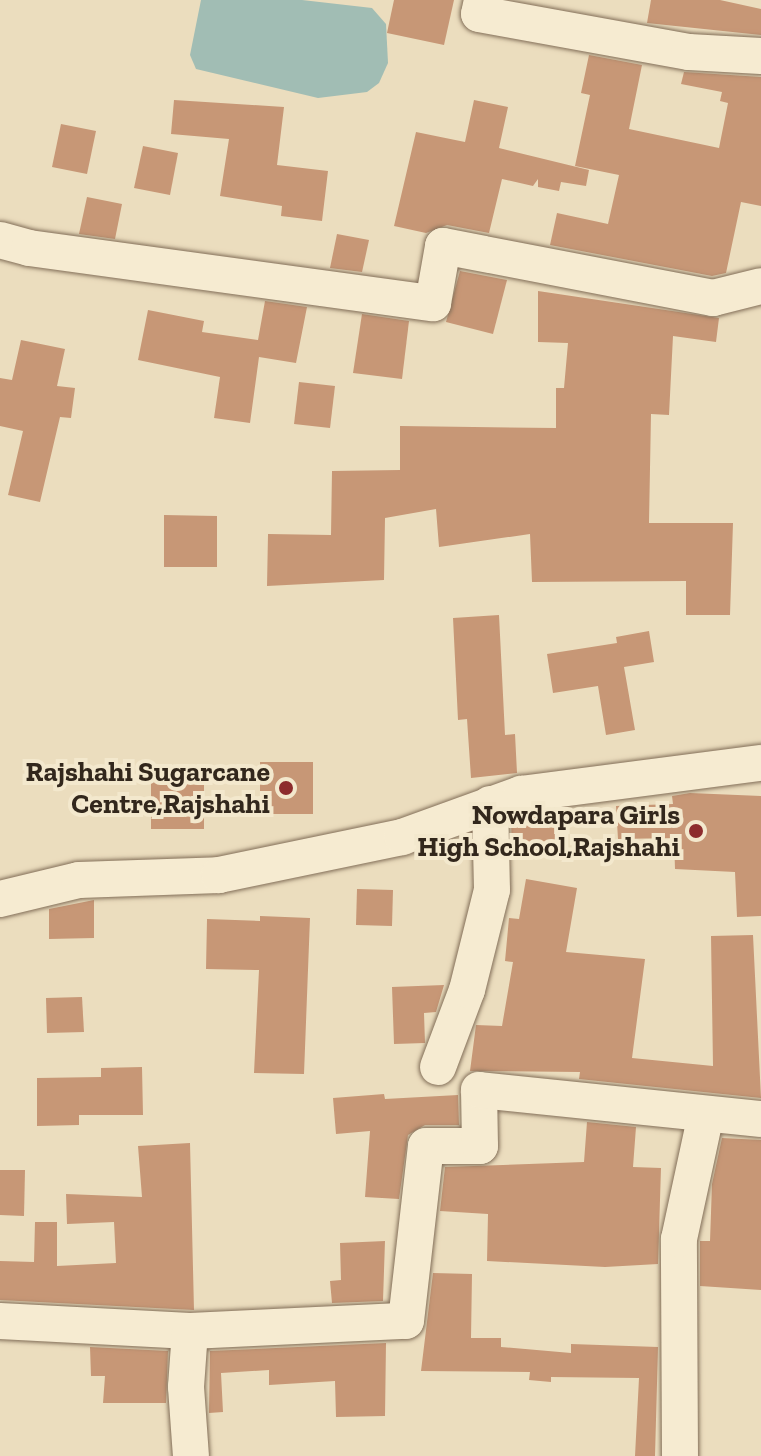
<!DOCTYPE html>
<html>
<head>
<meta charset="utf-8">
<style>
  body { margin:0 }
  #map { position:relative; width:761px; height:1456px; overflow:hidden; background:#ebddbe; font-family:"Zilla Slab",serif }
  div>[style] { position:absolute }
  .water>* { inset:0; background:#a1bdb4 }
  .building>* { inset:0; background:#c79776 }
  .roads { filter:drop-shadow(0 0 2px #826e58) drop-shadow(0 0 2px #826e58) }
  .minor>* { height:36px; margin:-18px; padding:0 18px; transform-origin:18px; border-radius:18px; background:#f6ebd1 }
  .dots>* { width:22px; height:22px; translate:-50% -50%; box-sizing:border-box; border:4px solid #f3e8cd; border-radius:50% }
  span { translate:-50% -50%; white-space:nowrap; text-align:center; line-height:1.15; -webkit-text-stroke:8px #f3e8cd; paint-order:stroke }
  .poi-label { font-size:28px; color:#32271c; font-weight:700 }
  .right { translate:-100% -50%; text-align:right }
</style>
</head>
<body>
<div id="map">
  <div class="water">
    <div style="clip-path:polygon(201px 0,302px 0,372px 8px,386px 24px,388px 63px,379px 83px,367px 92px,318px 98px,196px 69px,190px 55px)"></div>
  </div>
  <div class="building">
    <div style="clip-path:polygon(394px 0,454px 0,444px 45px,387px 33px)"></div>
    <div style="clip-path:polygon(651px 0,720px 0,761px 9px,761px 35px,647px 23px)"></div>
    <div style="clip-path:polygon(589px 55px,642px 65px,629px 129px,719px 148px,728px 103px,720px 101px,722px 92px,681px 84px,684px 72px,761px 77px,761px 206px,741px 202px,726px 273px,712px 276px,550px 245px,557px 213px,608px 224px,619px 175px,575px 166px,590px 95px,581px 93px)"></div>
    <div style="clip-path:polygon(174px 100px,284px 107px,277px 165px,328px 171px,322px 221px,281px 216px,282px 206px,220px 196px,229px 139px,171px 134px)"></div>
    <div style="clip-path:polygon(474px 100px,508px 107px,499px 148px,589px 170px,586px 186px,561px 182px,559px 191px,538px 187px,538px 179px,533px 186px,502px 179px,489px 233px,447px 225px,426px 233px,394px 226px,416px 132px,465px 142px)"></div>
    <div style="clip-path:polygon(61px 124px,96px 131px,87px 174px,52px 167px)"></div>
    <div style="clip-path:polygon(143px 146px,178px 153px,170px 195px,134px 188px)"></div>
    <div style="clip-path:polygon(87px 197px,122px 204px,115px 239px,79px 234px)"></div>
    <div style="clip-path:polygon(337px 234px,369px 240px,362px 272px,330px 268px)"></div>
    <div style="clip-path:polygon(460px 271px,507px 280px,493px 334px,446px 322px)"></div>
    <div style="clip-path:polygon(538px 291px,719px 318px,716px 342px,673px 336px,669px 415px,651px 414px,649px 523px,733px 523px,730px 615px,686px 615px,686px 581px,532px 582px,530px 534px,439px 547px,436px 509px,385px 518px,384px 580px,267px 586px,268px 534px,331px 535px,332px 471px,400px 470px,400px 426px,556px 428px,556px 388px,564px 388px,568px 343px,538px 342px)"></div>
    <div style="clip-path:polygon(265px 301px,307px 307px,296px 363px,259px 357px,250px 423px,214px 418px,220px 377px,138px 360px,148px 310px,204px 321px,202px 332px,258px 340px)"></div>
    <div style="clip-path:polygon(362px 314px,409px 321px,402px 379px,353px 373px)"></div>
    <div style="clip-path:polygon(21px 340px,65px 349px,57px 386px,75px 388px,71px 418px,60px 417px,40px 502px,8px 495px,23px 431px,0 426px,0 378px,12px 380px)"></div>
    <div style="clip-path:polygon(299px 382px,335px 386px,330px 428px,294px 424px)"></div>
    <div style="clip-path:polygon(164px 515px,217px 516px,217px 567px,164px 567px)"></div>
    <div style="clip-path:polygon(499px 615px,505px 735px,515px 734px,517px 773px,471px 778px,467px 719px,458px 720px,453px 618px)"></div>
    <div style="clip-path:polygon(649px 631px,654px 662px,624px 667px,635px 730px,606px 735px,598px 686px,553px 693px,547px 654px,617px 643px,616px 637px)"></div>
    <div style="clip-path:polygon(260px 762px,313px 762px,313px 814px,260px 814px)"></div>
    <div style="clip-path:polygon(151px 777px,204px 777px,204px 829px,151px 829px)"></div>
    <div style="clip-path:polygon(690px 793px,761px 796px,761px 916px,737px 917px,735px 872px,675px 869px,674px 838px,618px 839px,616px 806px,673px 804px,672px 796px)"></div>
    <div style="clip-path:polygon(565px 813px,568px 848px,512px 853px,511px 820px)"></div>
    <div style="clip-path:polygon(526px 879px,577px 888px,566px 952px,645px 959px,632px 1058px,713px 1066px,711px 936px,753px 935px,761px 1098px,579px 1079px,580px 1072px,470px 1071px,476px 1025px,502px 1026px,513px 962px,505px 961px,509px 918px,519px 919px)"></div>
    <div style="clip-path:polygon(357px 889px,393px 890px,392px 926px,356px 925px)"></div>
    <div style="clip-path:polygon(94px 900px,94px 938px,49px 939px,49px 909px)"></div>
    <div style="clip-path:polygon(260px 916px,310px 918px,304px 1074px,254px 1073px,259px 970px,206px 969px,207px 919px,260px 921px)"></div>
    <div style="clip-path:polygon(444px 985px,436px 1012px,424px 1013px,425px 1043px,394px 1044px,392px 987px)"></div>
    <div style="clip-path:polygon(82px 997px,84px 1032px,47px 1033px,46px 998px)"></div>
    <div style="clip-path:polygon(142px 1067px,143px 1115px,79px 1115px,79px 1125px,37px 1126px,37px 1078px,101px 1077px,101px 1068px)"></div>
    <div style="clip-path:polygon(384px 1094px,385px 1099px,458px 1095px,459px 1125px,425px 1125px,408px 1135px,399px 1199px,365px 1197px,370px 1131px,336px 1134px,333px 1098px)"></div>
    <div style="clip-path:polygon(587px 1122px,636px 1127px,633px 1167px,661px 1168px,658px 1264px,605px 1267px,487px 1261px,488px 1214px,440px 1211px,445px 1167px,584px 1162px)"></div>
    <div style="clip-path:polygon(722px 1138px,761px 1140px,761px 1290px,700px 1286px,700px 1241px,710px 1241px,712px 1184px)"></div>
    <div style="clip-path:polygon(190px 1143px,194px 1310px,0 1300px,0 1261px,34px 1262px,35px 1222px,57px 1222px,57px 1266px,116px 1263px,114px 1222px,67px 1224px,66px 1194px,142px 1197px,138px 1146px)"></div>
    <div style="clip-path:polygon(0 1170px,25px 1170px,24px 1216px,0 1215px)"></div>
    <div style="clip-path:polygon(385px 1241px,383px 1301px,332px 1303px,330px 1281px,341px 1280px,340px 1243px)"></div>
    <div style="clip-path:polygon(433px 1273px,472px 1274px,471px 1338px,501px 1338px,501px 1347px,571px 1353px,571px 1344px,658px 1347px,655px 1456px,635px 1456px,639px 1378px,551px 1377px,551px 1382px,529px 1380px,530px 1372px,421px 1371px)"></div>
    <div style="clip-path:polygon(386px 1343px,385px 1416px,336px 1417px,335px 1381px,269px 1385px,269px 1370px,221px 1373px,223px 1412px,209px 1413px,210px 1351px)"></div>
    <div style="clip-path:polygon(90px 1347px,168px 1351px,166px 1403px,103px 1403px,105px 1376px,91px 1376px)"></div>
  </div>
  <div class="roads">
    <div class="minor">
      <div style="left:482px;top:0;width:14px;rotate:102deg"></div>
      <div style="left:479px;top:14px;width:213px;rotate:10.3deg"></div>
      <div style="left:689px;top:52px;width:72px;rotate:3.2deg"></div>
      <div style="left:0;top:240px;width:30px;rotate:15deg"></div>
      <div style="left:29px;top:248px;width:408px;rotate:7.8deg"></div>
      <div style="left:433px;top:303px;width:58px;rotate:-80deg"></div>
      <div style="left:443px;top:246px;width:275px;rotate:10.9deg"></div>
      <div style="left:713px;top:298px;width:49px;rotate:-14deg"></div>
      <div style="left:0;top:899px;width:81px;rotate:-13.5deg"></div>
      <div style="left:79px;top:880px;width:140px;rotate:-2deg"></div>
      <div style="left:219px;top:875px;width:187px;rotate:-11.7deg"></div>
      <div style="left:402px;top:837px;width:127px;rotate:-19.9deg"></div>
      <div style="left:521px;top:794px;width:242px;rotate:-7.4deg"></div>
      <div style="left:438px;top:1067px;width:82px;rotate:-69.4deg"></div>
      <div style="left:467px;top:990px;width:103px;rotate:-76deg"></div>
      <div style="left:492px;top:890px;width:86px;rotate:-91.3deg"></div>
      <div style="left:0;top:1321px;width:190px;rotate:3deg"></div>
      <div style="left:190px;top:1331px;width:216px;rotate:-2.7deg"></div>
      <div style="left:406px;top:1321px;width:176px;rotate:-83.5deg"></div>
      <div style="left:426px;top:1146px;width:54px"></div>
      <div style="left:480px;top:1146px;width:56px;rotate:-91deg"></div>
      <div style="left:479px;top:1090px;width:283px;rotate:5.9deg"></div>
      <div style="left:190px;top:1331px;width:56px;rotate:94.1deg"></div>
      <div style="left:186px;top:1387px;width:69px;rotate:85.9deg"></div>
      <div style="left:680px;top:1456px;width:217px;rotate:-90.3deg"></div>
      <div style="left:679px;top:1239px;width:128px;rotate:-77.8deg"></div>
    </div>
  </div>
  <div class="dots">
    <div style="left:286px;top:788px;background:#8d2c2d"></div>
    <div style="left:696px;top:831px;background:#8d2c2d"></div>
  </div>
  <div class="poi-label">
    <span class="right" style="left:270px;top:788px">Rajshahi Sugarcane<br>Centre,Rajshahi</span>
    <span class="right" style="left:680px;top:831px">Nowdapara Girls<br>High School,Rajshahi</span>
  </div>
</div>
</body>
</html>
